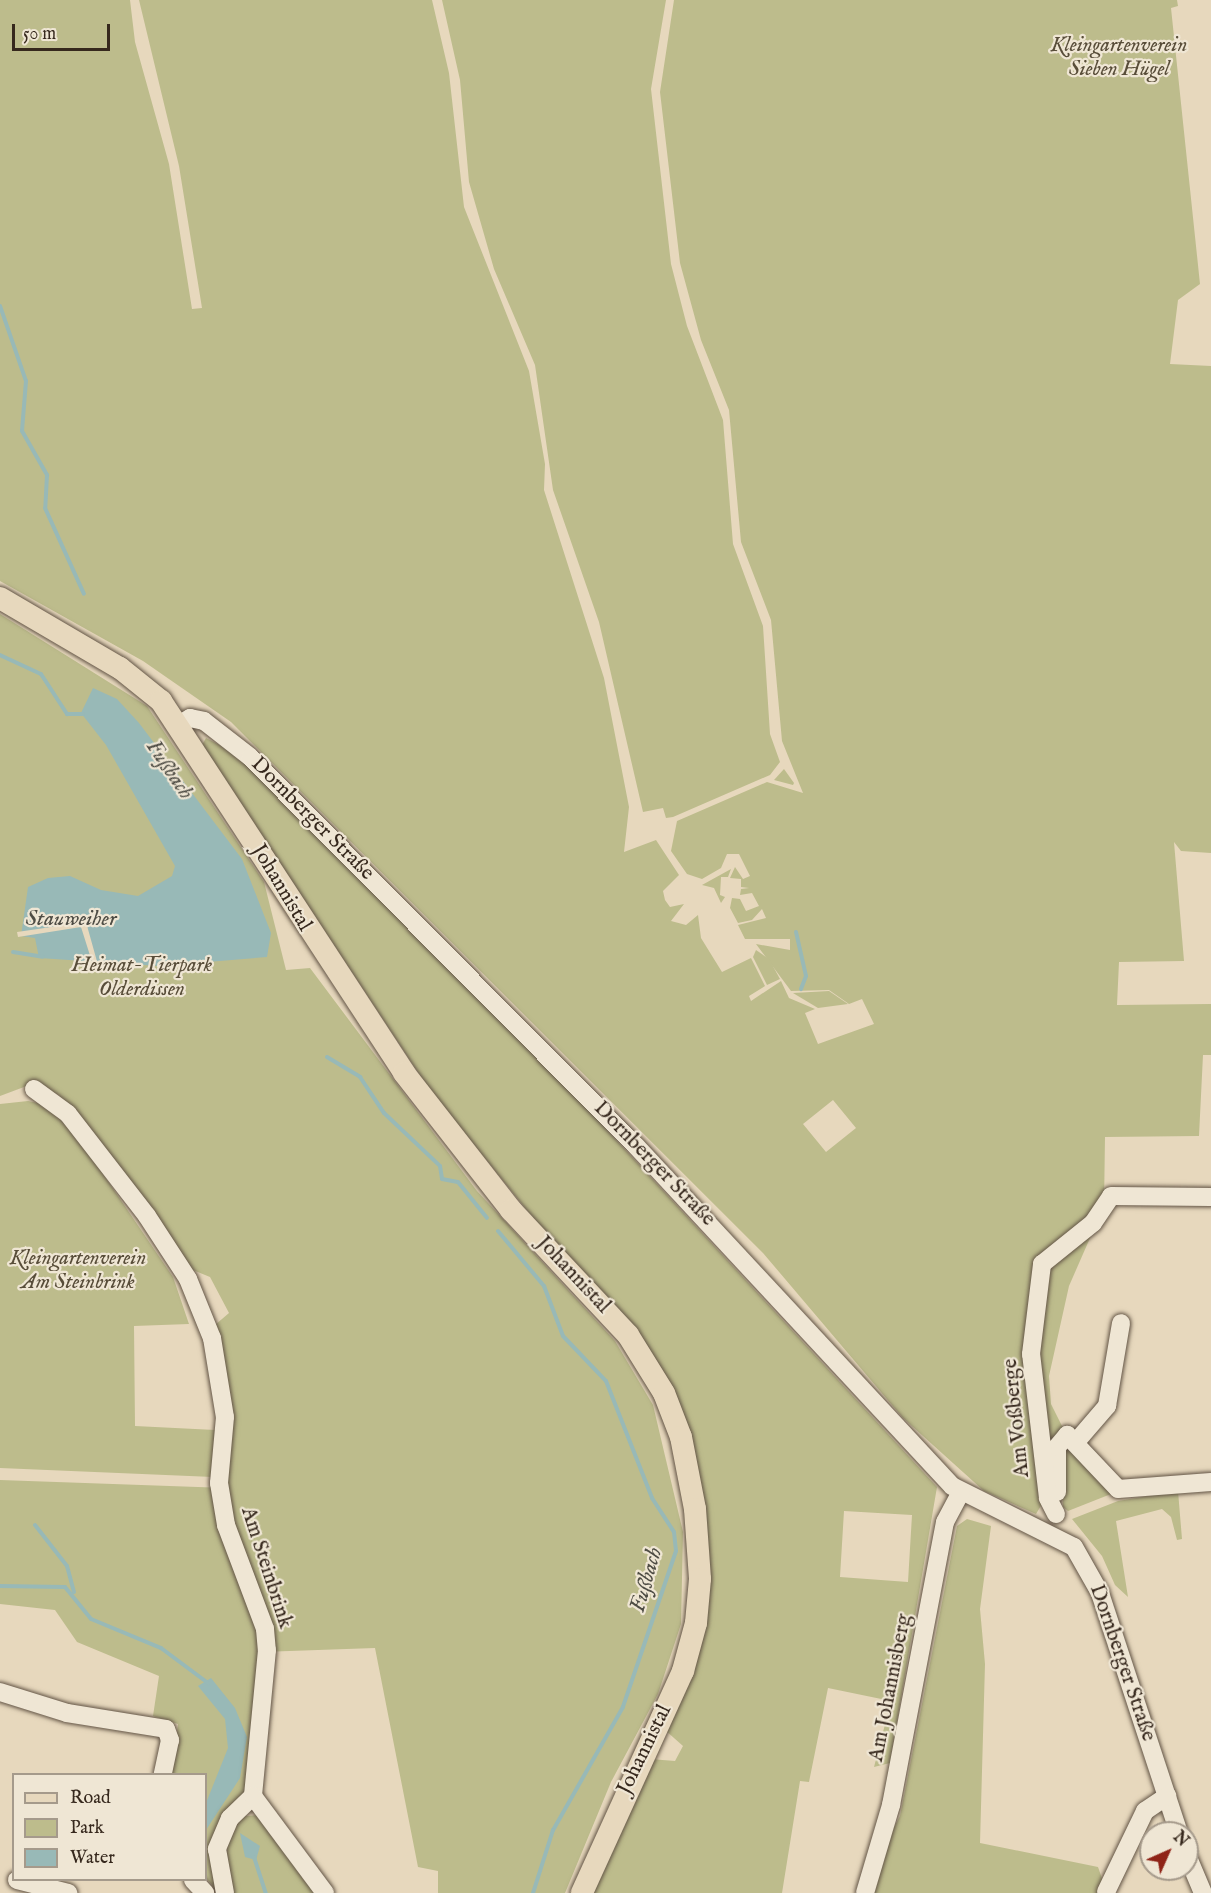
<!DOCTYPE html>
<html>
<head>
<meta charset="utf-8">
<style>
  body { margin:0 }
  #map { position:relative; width:1211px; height:1893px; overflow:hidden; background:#e7d8bd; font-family:"IM FELL English",serif }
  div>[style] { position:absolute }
  .green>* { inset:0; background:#bdbc8c }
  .water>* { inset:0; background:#98b9b7 }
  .pier>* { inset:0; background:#e7d8bd }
  .stream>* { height:4px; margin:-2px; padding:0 2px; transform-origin:2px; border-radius:2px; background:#98b9b7 }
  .roads { filter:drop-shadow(0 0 2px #625445) drop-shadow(0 0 2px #625445) }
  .minor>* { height:18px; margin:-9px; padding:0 9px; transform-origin:9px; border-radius:9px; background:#efe6d4 }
  .major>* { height:22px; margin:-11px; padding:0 11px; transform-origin:11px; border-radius:11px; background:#e7d8bd }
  span { translate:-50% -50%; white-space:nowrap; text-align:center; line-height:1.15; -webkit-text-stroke:4.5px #efe6d4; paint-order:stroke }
  .park-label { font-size:21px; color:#584d39; font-style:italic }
  .street-label { font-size:21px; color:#36281d }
  .water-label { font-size:22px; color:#4e4c44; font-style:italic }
  .legend { position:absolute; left:12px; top:1773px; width:195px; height:108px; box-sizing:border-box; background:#efe6d4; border:2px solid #a59a8b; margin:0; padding:8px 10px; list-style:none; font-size:18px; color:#36281d }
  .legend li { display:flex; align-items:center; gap:12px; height:30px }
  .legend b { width:30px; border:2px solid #a59a8b }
  .north { position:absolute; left:1139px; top:1821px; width:60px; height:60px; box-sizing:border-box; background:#efe6d4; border:2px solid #a59a8b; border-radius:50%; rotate:45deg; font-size:16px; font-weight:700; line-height:24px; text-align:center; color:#36281d }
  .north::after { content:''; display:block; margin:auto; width:21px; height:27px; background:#8f2418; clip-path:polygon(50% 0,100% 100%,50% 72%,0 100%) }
  .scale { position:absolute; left:12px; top:24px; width:98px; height:27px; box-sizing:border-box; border:3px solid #36281d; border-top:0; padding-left:8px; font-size:18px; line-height:21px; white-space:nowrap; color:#36281d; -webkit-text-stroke:4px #efe6d4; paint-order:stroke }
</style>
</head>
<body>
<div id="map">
  <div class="green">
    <div style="clip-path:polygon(evenodd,0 0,130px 0,135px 42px,169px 164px,192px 309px,202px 308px,179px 166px,139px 0,432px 0,449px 73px,464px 207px,529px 371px,545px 464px,544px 490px,604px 678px,629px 807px,624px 852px,656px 840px,679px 875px,663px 891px,665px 900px,670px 907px,684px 904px,671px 921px,686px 925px,698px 915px,701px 938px,722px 972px,751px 958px,765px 986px,749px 996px,751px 1001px,781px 981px,789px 998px,815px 1009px,805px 1013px,818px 1044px,874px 1024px,862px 999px,849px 1004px,829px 990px,791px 991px,756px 944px,790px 950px,790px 939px,745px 939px,738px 925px,766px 918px,762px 909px,752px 920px,738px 923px,730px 908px,732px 898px,740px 899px,746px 911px,759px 906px,752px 893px,740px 895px,741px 889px,749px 888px,741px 887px,741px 879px,730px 878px,735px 867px,743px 879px,750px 876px,739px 854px,727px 854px,721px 868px,702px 879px,687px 874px,671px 851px,677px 821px,767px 782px,803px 793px,782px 741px,771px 620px,741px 542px,729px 410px,701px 340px,680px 263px,660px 92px,674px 0,1177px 0,1178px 6px,1171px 8px,1200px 284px,1178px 300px,1170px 364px,1211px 366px,1211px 853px,1181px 851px,1174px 842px,1184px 961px,1119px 962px,1117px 1005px,1211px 1004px,1211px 1055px,1203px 1055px,1199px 1136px,1105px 1137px,1104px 1206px,1069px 1286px,1049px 1376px,1051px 1404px,1063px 1428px,1051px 1439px,1051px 1489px,1036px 1514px,984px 1491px,903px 1418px,763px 1253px,231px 722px,143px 661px,0 581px,0 0,833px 1100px,856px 1128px,826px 1152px,803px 1124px,833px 1100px)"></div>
    <div style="clip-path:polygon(442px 0,666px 0,651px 89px,671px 264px,687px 326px,723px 420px,733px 544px,763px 626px,770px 734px,780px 762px,770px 775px,673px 817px,666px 818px,663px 808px,643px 812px,599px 622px,553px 490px,535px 365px,494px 269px,469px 182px,460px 80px)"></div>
    <div style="clip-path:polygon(0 614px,147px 706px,264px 882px,286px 970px,310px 968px,477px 1191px,615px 1341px,653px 1405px,683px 1532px,681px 1624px,658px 1694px,611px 1782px,565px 1893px,438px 1893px,438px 1871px,418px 1867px,375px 1648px,261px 1652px,250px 1785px,236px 1803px,246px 1816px,260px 1815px,320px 1893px,219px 1893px,206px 1878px,206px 1774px,172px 1774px,178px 1724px,153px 1716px,159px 1676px,77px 1642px,55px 1610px,0 1604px,0 1480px,226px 1488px,215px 1325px,229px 1313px,210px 1277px,188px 1268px,59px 1095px,32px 1084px,0 1096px)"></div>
    <div style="clip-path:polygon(evenodd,206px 738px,235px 753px,557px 1076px,937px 1487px,890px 1763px,874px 1767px,891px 1701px,828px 1688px,809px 1782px,800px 1781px,782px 1893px,589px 1893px,650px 1759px,675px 1761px,683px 1746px,665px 1730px,705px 1630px,703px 1511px,634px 1327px,539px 1225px,429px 1089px,202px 745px,206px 738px,844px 1511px,912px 1515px,908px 1582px,840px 1577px,844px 1511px)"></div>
    <div style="clip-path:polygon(784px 769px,794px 783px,793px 785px,774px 780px)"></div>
    <div style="clip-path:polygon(731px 869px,728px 877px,721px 877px,720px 895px,725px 897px,721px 903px,714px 888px,702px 885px)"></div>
    <div style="clip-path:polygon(756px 950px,769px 959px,780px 979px,767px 985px,753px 957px)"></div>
    <div style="clip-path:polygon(829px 991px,848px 1004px,818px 1008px,793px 993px)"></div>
    <div style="clip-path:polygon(28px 1101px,48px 1105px,82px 1143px,173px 1277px,189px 1324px,134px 1326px,135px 1426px,215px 1430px,213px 1477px,0 1468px,0 1104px)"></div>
    <div style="clip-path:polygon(1069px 1448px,1111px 1494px,1068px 1511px,1063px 1507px,1061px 1451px)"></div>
    <div style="clip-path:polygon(1178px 1491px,1182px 1539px,1177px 1540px,1171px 1517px,1162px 1509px,1116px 1521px,1128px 1597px,1115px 1585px,1102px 1556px,1072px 1519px,1118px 1501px)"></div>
    <div style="clip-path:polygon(967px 1519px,991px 1526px,980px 1609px,985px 1664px,980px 1843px,1098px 1867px,1107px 1893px,873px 1893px,882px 1849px,900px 1816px,957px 1526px)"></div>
  </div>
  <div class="water">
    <div style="clip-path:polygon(93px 688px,117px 699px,139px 723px,242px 859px,271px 933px,267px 957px,159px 966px,39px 958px,35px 938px,21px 936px,28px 887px,48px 878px,70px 876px,101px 890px,138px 896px,172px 876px,175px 866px,106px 745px,81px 713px)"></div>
    <div style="clip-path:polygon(211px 1678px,235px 1708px,247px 1737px,240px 1778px,206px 1830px,206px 1803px,228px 1748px,225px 1719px,198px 1686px)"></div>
    <div style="clip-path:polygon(240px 1833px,260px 1846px,256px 1860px,245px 1857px)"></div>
  </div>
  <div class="pier">
    <div style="clip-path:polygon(86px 922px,98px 965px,93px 965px,81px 927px,18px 937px,17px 932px)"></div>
  </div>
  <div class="stream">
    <div style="left:0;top:306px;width:79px;rotate:70.9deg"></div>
    <div style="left:26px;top:381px;width:50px;rotate:94.6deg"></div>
    <div style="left:22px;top:431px;width:51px;rotate:60.4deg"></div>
    <div style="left:47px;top:475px;width:33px;rotate:93deg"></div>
    <div style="left:45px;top:508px;width:94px;rotate:65.6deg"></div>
    <div style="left:0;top:655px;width:45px;rotate:24.9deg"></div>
    <div style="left:41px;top:674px;width:48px;rotate:57deg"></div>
    <div style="left:67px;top:714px;width:16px"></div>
    <div style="left:796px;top:932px;width:45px;rotate:77.2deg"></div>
    <div style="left:806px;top:976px;width:14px;rotate:111deg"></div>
    <div style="left:13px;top:952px;width:30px;rotate:9deg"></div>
    <div style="left:327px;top:1057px;width:39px;rotate:31deg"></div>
    <div style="left:360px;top:1077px;width:43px;rotate:56.3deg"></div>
    <div style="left:384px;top:1113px;width:77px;rotate:43.4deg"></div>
    <div style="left:440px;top:1166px;width:13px;rotate:81deg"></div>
    <div style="left:442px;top:1179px;width:16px;rotate:11deg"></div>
    <div style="left:458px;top:1182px;width:46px;rotate:51.1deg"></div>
    <div style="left:498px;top:1231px;width:72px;rotate:50.1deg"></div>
    <div style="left:544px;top:1286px;width:53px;rotate:69.2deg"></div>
    <div style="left:563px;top:1336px;width:62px;rotate:46.3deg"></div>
    <div style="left:606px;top:1381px;width:126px;rotate:68.5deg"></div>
    <div style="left:652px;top:1498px;width:40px;rotate:57.1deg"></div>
    <div style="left:674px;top:1532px;width:19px;rotate:84deg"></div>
    <div style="left:676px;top:1551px;width:165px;rotate:108.8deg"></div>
    <div style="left:623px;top:1707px;width:142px;rotate:119.6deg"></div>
    <div style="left:553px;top:1830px;width:66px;rotate:107.6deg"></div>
    <div style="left:35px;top:1525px;width:52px;rotate:52deg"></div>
    <div style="left:67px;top:1566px;width:27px;rotate:75deg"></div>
    <div style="left:0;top:1586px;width:65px;rotate:0.9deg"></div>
    <div style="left:65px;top:1587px;width:41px;rotate:50.9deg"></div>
    <div style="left:91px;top:1619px;width:76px;rotate:22.5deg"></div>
    <div style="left:161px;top:1648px;width:59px;rotate:36.7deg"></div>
    <div style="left:254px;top:1857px;width:38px;rotate:72deg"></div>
  </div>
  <div class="roads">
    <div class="minor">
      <div style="left:178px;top:725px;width:14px;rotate:-30deg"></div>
      <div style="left:190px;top:718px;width:14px;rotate:12deg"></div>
      <div style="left:204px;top:721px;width:58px;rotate:38deg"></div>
      <div style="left:250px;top:757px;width:548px;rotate:45.22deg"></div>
      <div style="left:636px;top:1146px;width:464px;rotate:47.1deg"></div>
      <div style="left:952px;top:1486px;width:136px;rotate:26.6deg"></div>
      <div style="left:1074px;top:1547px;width:53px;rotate:60.5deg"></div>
      <div style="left:1100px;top:1593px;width:253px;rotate:71.8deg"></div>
      <div style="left:34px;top:1089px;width:42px;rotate:36.3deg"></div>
      <div style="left:68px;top:1114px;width:129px;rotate:52.2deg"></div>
      <div style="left:147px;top:1216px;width:75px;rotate:56.9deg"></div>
      <div style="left:188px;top:1279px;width:64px;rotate:67.9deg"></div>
      <div style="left:212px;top:1338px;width:80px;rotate:80.7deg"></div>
      <div style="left:225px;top:1417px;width:66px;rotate:95.2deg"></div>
      <div style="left:219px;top:1483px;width:43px;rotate:80.5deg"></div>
      <div style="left:226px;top:1525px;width:111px;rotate:69.4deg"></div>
      <div style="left:265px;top:1629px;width:21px;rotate:85deg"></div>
      <div style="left:267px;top:1650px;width:147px;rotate:95.5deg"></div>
      <div style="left:253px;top:1796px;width:32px;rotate:136deg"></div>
      <div style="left:230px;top:1818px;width:34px;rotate:113deg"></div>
      <div style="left:217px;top:1849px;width:45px;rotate:79.7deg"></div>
      <div style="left:1076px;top:1442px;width:48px;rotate:-49.3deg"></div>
      <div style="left:1107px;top:1406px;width:84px;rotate:-80.4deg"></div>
      <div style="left:1057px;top:1492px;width:45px;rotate:-90deg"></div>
      <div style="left:1057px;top:1447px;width:16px;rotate:-50deg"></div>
      <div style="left:1067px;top:1435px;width:74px;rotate:46.6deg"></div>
      <div style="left:1118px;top:1489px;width:93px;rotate:-4.3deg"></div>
      <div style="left:1056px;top:1514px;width:18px;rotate:-117deg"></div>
      <div style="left:1048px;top:1498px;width:145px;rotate:-96.7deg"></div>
      <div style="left:1031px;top:1354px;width:91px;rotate:-83deg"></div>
      <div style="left:1042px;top:1264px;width:65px;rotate:-38.8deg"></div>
      <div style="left:1093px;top:1223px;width:32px;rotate:-56deg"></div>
      <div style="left:1111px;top:1196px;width:100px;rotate:0.6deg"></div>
      <div style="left:0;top:1692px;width:70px;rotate:17.4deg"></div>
      <div style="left:67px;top:1713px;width:100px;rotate:9.2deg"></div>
      <div style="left:166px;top:1729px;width:12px;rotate:70deg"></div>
      <div style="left:170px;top:1740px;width:35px;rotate:102deg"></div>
      <div style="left:253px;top:1796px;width:121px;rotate:53.4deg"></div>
      <div style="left:1187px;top:1855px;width:41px;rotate:67.2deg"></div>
      <div style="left:17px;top:1880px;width:53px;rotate:14.3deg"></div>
      <div style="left:193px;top:1880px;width:18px;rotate:47deg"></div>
      <div style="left:1106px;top:1892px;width:90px;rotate:-64.3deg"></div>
      <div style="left:1145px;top:1811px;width:27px;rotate:-34deg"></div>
      <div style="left:865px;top:1893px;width:92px;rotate:-73.5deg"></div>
      <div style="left:891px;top:1805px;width:288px;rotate:-79.2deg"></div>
      <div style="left:945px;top:1522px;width:34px;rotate:-62deg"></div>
    </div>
    <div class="major">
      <div style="left:0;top:598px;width:139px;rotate:30.3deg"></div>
      <div style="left:120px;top:668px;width:53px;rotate:38.8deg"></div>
      <div style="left:161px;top:701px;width:444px;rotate:56.8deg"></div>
      <div style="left:404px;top:1073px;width:174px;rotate:52deg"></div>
      <div style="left:511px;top:1210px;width:171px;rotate:46.9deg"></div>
      <div style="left:628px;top:1335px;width:68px;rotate:58.2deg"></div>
      <div style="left:664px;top:1393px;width:47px;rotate:68.9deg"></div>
      <div style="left:681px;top:1437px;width:73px;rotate:79deg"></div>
      <div style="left:695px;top:1509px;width:70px;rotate:85.9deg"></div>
      <div style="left:700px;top:1579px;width:44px;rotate:95.2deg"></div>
      <div style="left:696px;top:1623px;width:50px;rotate:105.2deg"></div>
      <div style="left:683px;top:1671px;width:244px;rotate:114.5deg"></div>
    </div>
  </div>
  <div class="park-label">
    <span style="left:1119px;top:58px">Kleingartenverein<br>Sieben Hügel</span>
    <span style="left:142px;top:978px">Heimat-Tierpark<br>Olderdissen</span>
    <span style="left:78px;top:1271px">Kleingartenverein<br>Am Steinbrink</span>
  </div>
  <div class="street-label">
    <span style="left:312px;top:819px;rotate:45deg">Dornberger Straße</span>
    <span style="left:281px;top:888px;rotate:59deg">Johannistal</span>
    <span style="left:654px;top:1164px;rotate:46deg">Dornberger Straße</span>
    <span style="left:573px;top:1275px;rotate:47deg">Johannistal</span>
    <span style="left:1017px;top:1418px;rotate:-96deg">Am Voßberge</span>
    <span style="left:266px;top:1568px;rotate:72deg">Am Steinbrink</span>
    <span style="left:1122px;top:1663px;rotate:71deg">Dornberger Straße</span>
    <span style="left:891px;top:1688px;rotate:-79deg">Am Johannisberg</span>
    <span style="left:645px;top:1750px;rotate:-64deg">Johannistal</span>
  </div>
  <div class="water-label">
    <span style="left:169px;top:770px;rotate:56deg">Fußbach</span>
    <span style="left:71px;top:920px">Stauweiher</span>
    <span style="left:647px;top:1580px;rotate:-74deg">Fußbach</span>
  </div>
  <ul class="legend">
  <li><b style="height:8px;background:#e7d8bd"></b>Road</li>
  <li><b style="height:16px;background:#bdbc8c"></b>Park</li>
  <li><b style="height:16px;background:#98b9b7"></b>Water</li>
  </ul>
  <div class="north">N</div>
  <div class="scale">50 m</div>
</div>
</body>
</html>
